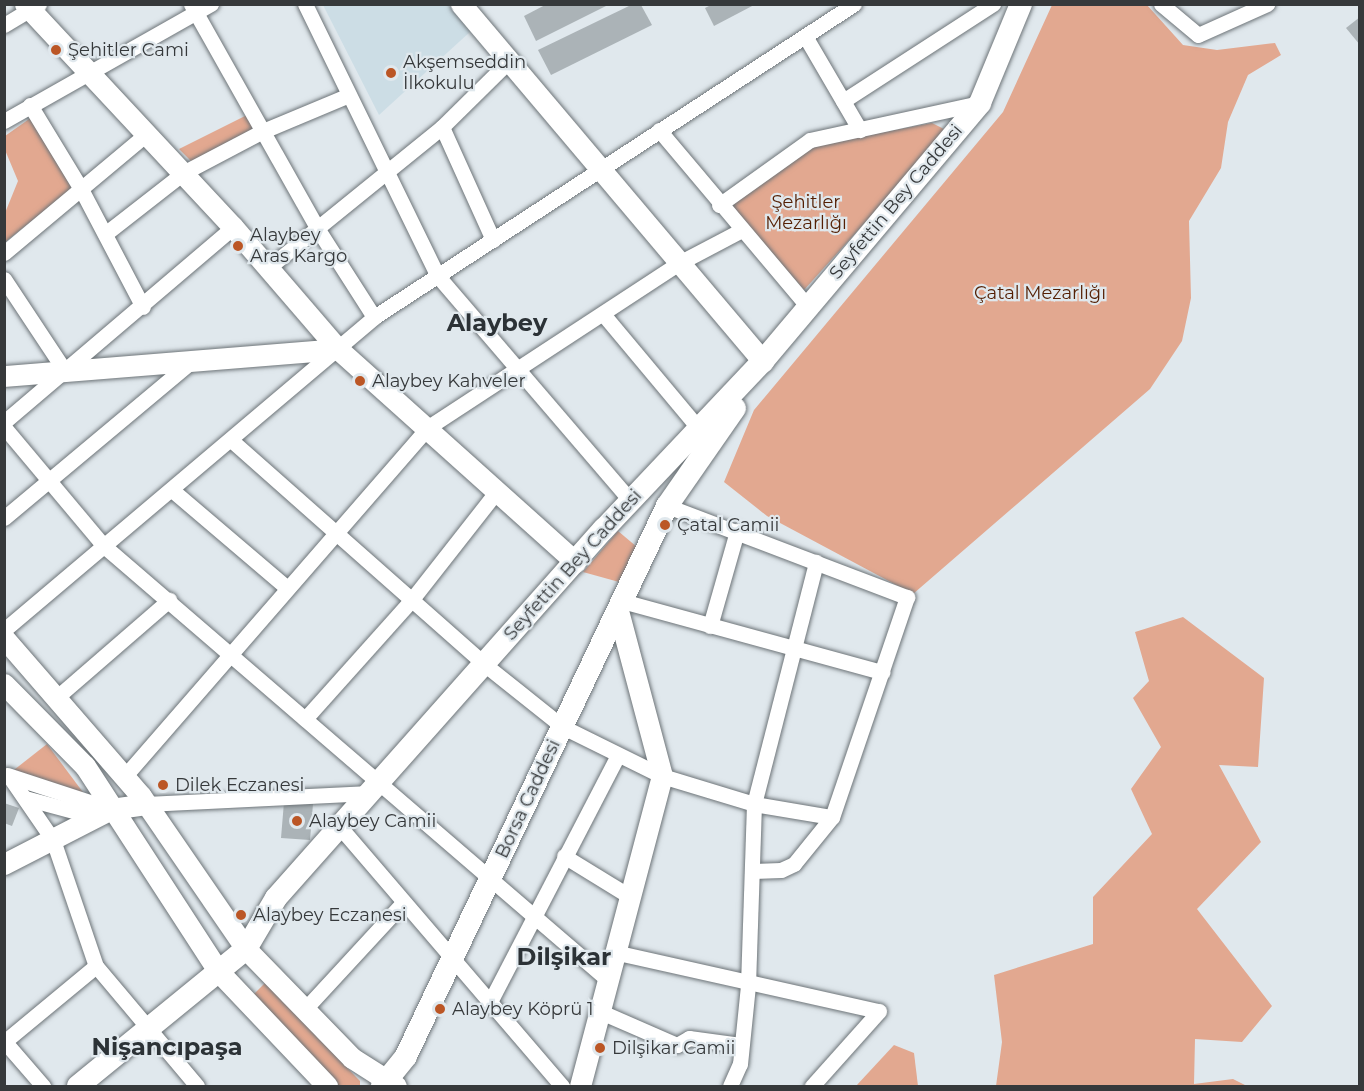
<!DOCTYPE html>
<html>
<head>
<meta charset="utf-8">
<style>
  body { margin:0 }
  #map { position:relative; width:1364px; height:1091px; overflow:hidden; background:#e0e8ed; font-family:Montserrat,sans-serif }
  div>[style] { position:absolute }
  .built>* { inset:0; background:#ccdde5 }
  .green>* { inset:0; background:#e2a890 }
  .building>* { inset:0; background:#abb3b7 }
  .roads { filter:drop-shadow(0 0 2px #6d7478) drop-shadow(0 0 2px #6d7478) }
  .street>* { height:15px; margin:-7.5px; padding:0 7.5px; transform-origin:7.5px; border-radius:7.5px; background:#fff }
  .secondary>* { height:21px; margin:-10.5px; padding:0 10.5px; transform-origin:10.5px; border-radius:10.5px; background:#fff }
  .primary>* { height:22px; margin:-11px; padding:0 11px; transform-origin:11px; border-radius:11px; background:#fff }
  .dots>* { width:16px; height:16px; translate:-50% -50%; box-sizing:border-box; border:3px solid #e0e8ed; border-radius:50% }
  span { translate:-50% -50%; white-space:nowrap; text-align:center; line-height:1.15; -webkit-text-stroke:4.5px #e0e8ed; paint-order:stroke }
  .poi-label { font-size:18px; color:#36393b }
  .left { translate:0 -50%; text-align:left }
  .street-label { font-size:18px; color:#36393b }
  .park-label { font-size:18px; color:#541f03 }
  .district-label { font-size:24px; color:#2c3236; font-weight:700 }
  .frame { position:absolute; inset:0; border:6px solid #36393b; pointer-events:none }
</style>
</head>
<body>
<div id="map">
  <div class="built">
    <div style="clip-path:polygon(323px 5px,448px 5px,471px 31px,379px 115px)"></div>
  </div>
  <div class="green">
    <div style="clip-path:polygon(1052px 5px,1147px 5px,1183px 45px,1217px 50px,1275px 43px,1281px 55px,1248px 75px,1228px 122px,1221px 168px,1189px 221px,1191px 298px,1182px 341px,1150px 389px,913px 594px,767px 516px,724px 482px,754px 410px,1003px 112px)"></div>
    <div style="clip-path:polygon(251px 113px,258px 129px,193px 163px,179px 149px)"></div>
    <div style="clip-path:polygon(32px 117px,72px 189px,5px 242px,5px 213px,18px 181px,5px 150px,5px 136px)"></div>
    <div style="clip-path:polygon(932px 123px,948px 131px,804px 290px,730px 205px,810px 146px)"></div>
    <div style="clip-path:polygon(618px 531px,637px 547px,619px 582px,583px 572px)"></div>
    <div style="clip-path:polygon(1183px 617px,1264px 678px,1258px 767px,1219px 765px,1261px 842px,1197px 909px,1272px 1006px,1242px 1042px,1195px 1039px,1194px 1084px,1233px 1079px,1247px 1086px,996px 1086px,1002px 1042px,994px 975px,1093px 944px,1093px 897px,1152px 834px,1131px 789px,1161px 747px,1133px 698px,1149px 681px,1135px 632px)"></div>
    <div style="clip-path:polygon(47px 744px,94px 807px,90px 812px,5px 784px,5px 777px)"></div>
    <div style="clip-path:polygon(265px 983px,360px 1081px,360px 1086px,339px 1086px,254px 994px)"></div>
    <div style="clip-path:polygon(894px 1045px,914px 1053px,918px 1086px,856px 1086px)"></div>
  </div>
  <div class="building">
    <div style="clip-path:polygon(547px 4px,610px 4px,536px 41px,524px 16px)"></div>
    <div style="clip-path:polygon(631px 5px,641px 5px,652px 25px,551px 75px,538px 50px)"></div>
    <div style="clip-path:polygon(711px 5px,754px 5px,714px 26px,705px 8px)"></div>
    <div style="clip-path:polygon(1360px 17px,1360px 45px,1346px 28px)"></div>
    <div style="clip-path:polygon(284px 802px,313px 804px,310px 840px,281px 838px)"></div>
    <div style="clip-path:polygon(4px 803px,19px 808px,12px 826px,4px 823px)"></div>
  </div>
  <div class="roads">
    <div class="street">
      <div style="left:191px;top:4px;width:257px;rotate:60.6deg"></div>
      <div style="left:317px;top:228px;width:106px;rotate:57.4deg"></div>
      <div style="left:305px;top:4px;width:301px;rotate:64deg"></div>
      <div style="left:437px;top:275px;width:298px;rotate:49.4deg"></div>
      <div style="left:1161px;top:4px;width:48px;rotate:40deg"></div>
      <div style="left:1198px;top:35px;width:76px;rotate:-24.2deg"></div>
      <div style="left:4px;top:25px;width:41px;rotate:-31deg"></div>
      <div style="left:805px;top:36px;width:109px;rotate:59.7deg"></div>
      <div style="left:843px;top:101px;width:179px;rotate:-32.9deg"></div>
      <div style="left:30px;top:105px;width:98px;rotate:58.7deg"></div>
      <div style="left:81px;top:189px;width:133px;rotate:62.3deg"></div>
      <div style="left:4px;top:121px;width:238px;rotate:-29.5deg"></div>
      <div style="left:442px;top:127px;width:124px;rotate:65.7deg"></div>
      <div style="left:659px;top:130px;width:231px;rotate:49.9deg"></div>
      <div style="left:719px;top:205px;width:112px;rotate:-35.5deg"></div>
      <div style="left:810px;top:140px;width:174px;rotate:-12.3deg"></div>
      <div style="left:105px;top:234px;width:99px;rotate:-38deg"></div>
      <div style="left:183px;top:173px;width:90px;rotate:-27.7deg"></div>
      <div style="left:263px;top:131px;width:93px;rotate:-22.7deg"></div>
      <div style="left:4px;top:253px;width:184px;rotate:-39.9deg"></div>
      <div style="left:268px;top:268px;width:224px;rotate:-39deg"></div>
      <div style="left:442px;top:127px;width:95px;rotate:-44.6deg"></div>
      <div style="left:4px;top:279px;width:110px;rotate:56.5deg"></div>
      <div style="left:603px;top:314px;width:159px;rotate:50.1deg"></div>
      <div style="left:4px;top:422px;width:301px;rotate:-40.4deg"></div>
      <div style="left:4px;top:427px;width:155px;rotate:50deg"></div>
      <div style="left:104px;top:546px;width:665px;rotate:40.73deg"></div>
      <div style="left:231px;top:440px;width:338px;rotate:41.5deg"></div>
      <div style="left:484px;top:664px;width:101px;rotate:38.6deg"></div>
      <div style="left:563px;top:727px;width:110px;rotate:26.3deg"></div>
      <div style="left:662px;top:776px;width:96px;rotate:16.9deg"></div>
      <div style="left:754px;top:804px;width:79px;rotate:9.5deg"></div>
      <div style="left:172px;top:490px;width:150px;rotate:40.4deg"></div>
      <div style="left:667px;top:506px;width:257px;rotate:20.8deg"></div>
      <div style="left:907px;top:597px;width:232px;rotate:108.8deg"></div>
      <div style="left:832px;top:817px;width:60px;rotate:129deg"></div>
      <div style="left:794px;top:864px;width:14px;rotate:155deg"></div>
      <div style="left:781px;top:870px;width:28px;rotate:178deg"></div>
      <div style="left:4px;top:518px;width:246px;rotate:-39.9deg"></div>
      <div style="left:622px;top:601px;width:270px;rotate:15.3deg"></div>
      <div style="left:710px;top:626px;width:99px;rotate:-74.1deg"></div>
      <div style="left:4px;top:630px;width:485px;rotate:-40.2deg"></div>
      <div style="left:374px;top:317px;width:573px;rotate:-33.11deg"></div>
      <div style="left:56px;top:698px;width:150px;rotate:-40.9deg"></div>
      <div style="left:305px;top:719px;width:162px;rotate:-48.2deg"></div>
      <div style="left:413px;top:598px;width:136px;rotate:-51.9deg"></div>
      <div style="left:7px;top:775px;width:109px;rotate:18.1deg"></div>
      <div style="left:9px;top:776px;width:78px;rotate:55.5deg"></div>
      <div style="left:53px;top:840px;width:133px;rotate:71.2deg"></div>
      <div style="left:96px;top:966px;width:157px;rotate:49.9deg"></div>
      <div style="left:124px;top:777px;width:462px;rotate:-49deg"></div>
      <div style="left:427px;top:428px;width:301px;rotate:-33.2deg"></div>
      <div style="left:679px;top:263px;width:69px;rotate:-27.7deg"></div>
      <div style="left:25px;top:798px;width:73px;rotate:15deg"></div>
      <div style="left:146px;top:804px;width:224px;rotate:-2.8deg"></div>
      <div style="left:339px;top:826px;width:343px;rotate:49.4deg"></div>
      <div style="left:564px;top:856px;width:76px;rotate:31.6deg"></div>
      <div style="left:614px;top:952px;width:271px;rotate:12.6deg"></div>
      <div style="left:879px;top:1011px;width:101px;rotate:131.8deg"></div>
      <div style="left:491px;top:1000px;width:274px;rotate:-62.6deg"></div>
      <div style="left:305px;top:1009px;width:143px;rotate:-47.3deg"></div>
      <div style="left:601px;top:1012px;width:83px;rotate:23.5deg"></div>
      <div style="left:677px;top:1045px;width:14px;rotate:-30deg"></div>
      <div style="left:689px;top:1038px;width:52px;rotate:7.7deg"></div>
      <div style="left:4px;top:1041px;width:60px;rotate:49.1deg"></div>
      <div style="left:4px;top:1042px;width:119px;rotate:-39.6deg"></div>
      <div style="left:730px;top:1086px;width:24px;rotate:-66deg"></div>
      <div style="left:740px;top:1064px;width:79px;rotate:-84.2deg"></div>
      <div style="left:748px;top:985px;width:181px;rotate:-88.1deg"></div>
      <div style="left:754px;top:804px;width:250px;rotate:-75.6deg"></div>
    </div>
    <div class="secondary">
      <div style="left:25px;top:4px;width:305px;rotate:47deg"></div>
      <div style="left:233px;top:227px;width:161px;rotate:49.3deg"></div>
      <div style="left:338px;top:349px;width:319px;rotate:41.9deg"></div>
      <div style="left:461px;top:4px;width:468px;rotate:49.8deg"></div>
      <div style="left:4px;top:376px;width:335px;rotate:-4.6deg"></div>
      <div style="left:4px;top:638px;width:209px;rotate:49.1deg"></div>
      <div style="left:141px;top:796px;width:186px;rotate:55.5deg"></div>
      <div style="left:246px;top:949px;width:152px;rotate:45.8deg"></div>
      <div style="left:352px;top:1058px;width:52px;rotate:32.5deg"></div>
      <div style="left:4px;top:684px;width:115px;rotate:45.4deg"></div>
      <div style="left:85px;top:766px;width:246px;rotate:57deg"></div>
      <div style="left:219px;top:972px;width:157px;rotate:46.5deg"></div>
      <div style="left:4px;top:864px;width:120px;rotate:-27.2deg"></div>
      <div style="left:111px;top:809px;width:35px;rotate:-8deg"></div>
      <div style="left:580px;top:1086px;width:321px;rotate:-75.2deg"></div>
      <div style="left:662px;top:776px;width:171px;rotate:-104.9deg"></div>
    </div>
    <div class="primary">
      <div style="left:78px;top:1086px;width:217px;rotate:-39.2deg"></div>
      <div style="left:246px;top:949px;width:59px;rotate:-59.5deg"></div>
      <div style="left:276px;top:898px;width:494px;rotate:-48.4deg"></div>
      <div style="left:604px;top:529px;width:231px;rotate:-46.6deg"></div>
      <div style="left:763px;top:361px;width:337px;rotate:-49.9deg"></div>
      <div style="left:980px;top:103px;width:107px;rotate:-67.5deg"></div>
      <div style="left:382px;top:1086px;width:38px;rotate:-51deg"></div>
      <div style="left:406px;top:1056px;width:609px;rotate:-64.61deg"></div>
      <div style="left:667px;top:506px;width:119px;rotate:-55.2deg"></div>
    </div>
  </div>
  <div class="dots">
    <div style="left:56px;top:50px;background:#bb5625"></div>
    <div style="left:391px;top:73px;background:#bb5625"></div>
    <div style="left:238px;top:246px;background:#bb5625"></div>
    <div style="left:360px;top:381px;background:#bb5625"></div>
    <div style="left:665px;top:525px;background:#bb5625"></div>
    <div style="left:163px;top:785px;background:#bb5625"></div>
    <div style="left:297px;top:821px;background:#bb5625"></div>
    <div style="left:241px;top:915px;background:#bb5625"></div>
    <div style="left:440px;top:1009px;background:#bb5625"></div>
    <div style="left:600px;top:1048px;background:#bb5625"></div>
  </div>
  <div class="poi-label">
    <span class="left" style="left:68px;top:50px">Şehitler Cami</span>
    <span class="left" style="left:403px;top:73px">Akşemseddin<br>İlkokulu</span>
    <span class="left" style="left:250px;top:246px">Alaybey<br>Aras Kargo</span>
    <span class="left" style="left:372px;top:381px">Alaybey Kahveler</span>
    <span class="left" style="left:677px;top:525px">Çatal Camii</span>
    <span class="left" style="left:175px;top:785px">Dilek Eczanesi</span>
    <span class="left" style="left:309px;top:821px">Alaybey Camii</span>
    <span class="left" style="left:253px;top:915px">Alaybey Eczanesi</span>
    <span class="left" style="left:452px;top:1009px">Alaybey Köprü 1</span>
    <span class="left" style="left:612px;top:1048px">Dilşikar Camii</span>
  </div>
  <div class="street-label">
    <span style="left:896px;top:202px;rotate:-50deg">Seyfettin Bey Caddesi</span>
    <span style="left:573px;top:565px;rotate:-48deg">Seyfettin Bey Caddesi</span>
    <span style="left:528px;top:799px;rotate:-65deg">Borsa Caddesi</span>
  </div>
  <div class="park-label">
    <span style="left:806px;top:213px">Şehitler<br>Mezarlığı</span>
    <span style="left:1040px;top:293px">Çatal Mezarlığı</span>
  </div>
  <div class="district-label">
    <span style="left:497px;top:323px">Alaybey</span>
    <span style="left:564px;top:957px">Dilşikar</span>
    <span style="left:167px;top:1047px">Nişancıpaşa</span>
  </div>
  <div class="frame"></div>
</div>
</body>
</html>
